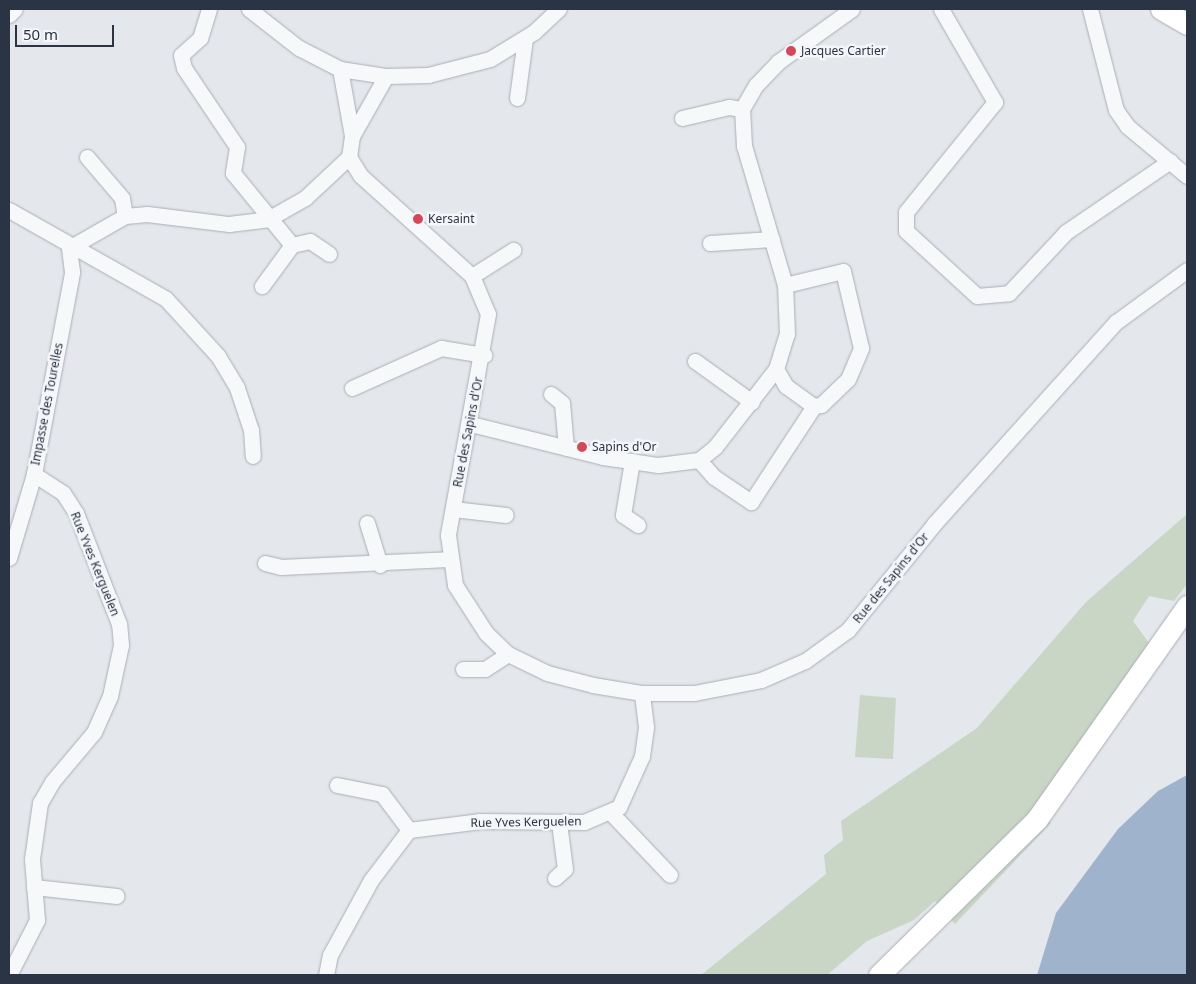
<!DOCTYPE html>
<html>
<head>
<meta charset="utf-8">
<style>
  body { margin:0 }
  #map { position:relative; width:1196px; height:984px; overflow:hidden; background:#e4e7ec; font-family:"Noto Sans",sans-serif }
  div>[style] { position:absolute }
  .green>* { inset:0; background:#c9d6c5 }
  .water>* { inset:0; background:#9fb4cc }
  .roads { filter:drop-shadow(0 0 1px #a9aeb7) drop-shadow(0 0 1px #a9aeb7) }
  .street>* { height:15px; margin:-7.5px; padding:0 7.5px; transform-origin:7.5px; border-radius:7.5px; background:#f7f8fa }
  .secondary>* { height:21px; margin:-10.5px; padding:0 10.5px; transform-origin:10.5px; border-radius:10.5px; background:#fff }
  .dots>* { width:14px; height:14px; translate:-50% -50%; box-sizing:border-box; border:2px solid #f4f6f9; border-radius:50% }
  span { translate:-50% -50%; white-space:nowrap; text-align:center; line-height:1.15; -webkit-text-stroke:5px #f4f6f9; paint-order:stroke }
  .poi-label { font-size:12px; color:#2b3445 }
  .left { translate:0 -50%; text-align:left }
  .street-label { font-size:12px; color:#2b3445 }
  .frame { position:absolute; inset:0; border:10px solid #2b3445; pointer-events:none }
  .scale { position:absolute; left:15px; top:25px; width:99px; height:22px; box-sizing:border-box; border:2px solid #2b3445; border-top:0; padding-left:6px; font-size:15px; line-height:18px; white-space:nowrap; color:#2b3445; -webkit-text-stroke:4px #f4f6f9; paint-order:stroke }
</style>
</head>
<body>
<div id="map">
  <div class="green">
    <div style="clip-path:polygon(1187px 514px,1187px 584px,1174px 601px,1149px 596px,1133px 621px,1149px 643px,1038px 806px,1051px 823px,955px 924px,935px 901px,914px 920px,867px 941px,827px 975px,701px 975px,826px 874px,824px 855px,843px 840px,841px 821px,977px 728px,1086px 602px)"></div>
    <div style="clip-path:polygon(860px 695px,896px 698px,893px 759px,855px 757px)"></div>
  </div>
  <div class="water">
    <div style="clip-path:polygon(1187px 775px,1187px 975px,1037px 975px,1056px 913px,1118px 829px,1158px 791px)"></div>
  </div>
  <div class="roads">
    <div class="street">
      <div style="left:209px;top:9px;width:30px;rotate:107deg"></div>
      <div style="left:200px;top:38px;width:25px;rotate:138deg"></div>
      <div style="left:181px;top:55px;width:13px;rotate:77deg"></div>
      <div style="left:184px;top:68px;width:95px;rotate:56.1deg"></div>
      <div style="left:237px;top:147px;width:26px;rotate:99deg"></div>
      <div style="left:233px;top:173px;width:93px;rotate:50.7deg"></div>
      <div style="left:292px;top:245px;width:51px;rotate:126.2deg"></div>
      <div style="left:249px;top:9px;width:63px;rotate:38deg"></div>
      <div style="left:299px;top:48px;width:46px;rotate:27.1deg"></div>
      <div style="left:340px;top:69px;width:47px;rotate:8.7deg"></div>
      <div style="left:386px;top:76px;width:42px;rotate:-1.4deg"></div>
      <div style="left:428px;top:75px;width:64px;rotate:-14.5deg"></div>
      <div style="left:490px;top:59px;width:52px;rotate:-31.5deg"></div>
      <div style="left:534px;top:32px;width:34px;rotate:-43deg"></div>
      <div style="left:941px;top:9px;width:108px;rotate:59.9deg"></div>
      <div style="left:995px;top:102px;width:141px;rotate:129deg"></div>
      <div style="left:906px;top:212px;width:19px;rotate:90deg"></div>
      <div style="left:906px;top:231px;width:96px;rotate:42.5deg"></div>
      <div style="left:977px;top:296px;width:32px;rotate:-5deg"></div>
      <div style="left:1009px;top:293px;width:83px;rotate:-46.9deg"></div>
      <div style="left:1066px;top:232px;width:126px;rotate:-34.3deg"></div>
      <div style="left:1090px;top:9px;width:104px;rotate:75.6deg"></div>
      <div style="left:1116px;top:110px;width:19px;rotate:55deg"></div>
      <div style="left:1127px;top:126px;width:78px;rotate:39.8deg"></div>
      <div style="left:9px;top:15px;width:8px;rotate:-45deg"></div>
      <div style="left:340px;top:69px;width:68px;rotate:79.8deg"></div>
      <div style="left:386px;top:76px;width:69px;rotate:119.5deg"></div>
      <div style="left:352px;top:136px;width:21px;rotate:98deg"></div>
      <div style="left:349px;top:157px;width:22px;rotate:58deg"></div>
      <div style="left:361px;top:176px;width:149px;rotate:42deg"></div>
      <div style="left:472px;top:276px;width:41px;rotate:67.2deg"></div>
      <div style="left:488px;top:314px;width:225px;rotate:100.3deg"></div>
      <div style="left:448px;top:535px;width:50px;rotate:82deg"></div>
      <div style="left:455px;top:585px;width:57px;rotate:57.1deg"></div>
      <div style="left:486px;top:633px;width:30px;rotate:44deg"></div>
      <div style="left:508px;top:654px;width:43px;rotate:26deg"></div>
      <div style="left:547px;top:673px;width:48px;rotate:14.6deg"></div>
      <div style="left:593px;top:685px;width:50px;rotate:9.3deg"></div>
      <div style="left:642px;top:693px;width:52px"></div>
      <div style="left:694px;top:693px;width:68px;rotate:-11deg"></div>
      <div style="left:761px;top:680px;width:48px;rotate:-23.4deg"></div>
      <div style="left:805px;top:661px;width:53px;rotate:-35.8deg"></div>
      <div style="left:848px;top:630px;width:136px;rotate:-50.9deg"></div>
      <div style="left:934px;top:524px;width:272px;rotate:-48deg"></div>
      <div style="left:1116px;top:322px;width:88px;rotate:-36.2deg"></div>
      <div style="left:517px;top:98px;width:60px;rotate:-82.3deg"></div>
      <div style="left:682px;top:118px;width:48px;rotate:-13.2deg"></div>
      <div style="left:729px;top:107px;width:13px;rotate:9deg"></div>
      <div style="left:87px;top:157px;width:54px;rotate:49.5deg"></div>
      <div style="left:122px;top:198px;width:18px;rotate:81deg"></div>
      <div style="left:9px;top:210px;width:180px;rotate:29.5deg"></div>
      <div style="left:166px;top:299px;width:77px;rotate:47.6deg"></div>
      <div style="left:218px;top:356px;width:37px;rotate:59deg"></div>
      <div style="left:237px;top:388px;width:44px;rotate:71.6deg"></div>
      <div style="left:251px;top:430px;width:26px;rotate:86deg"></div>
      <div style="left:710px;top:243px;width:62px;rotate:-3.7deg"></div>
      <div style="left:292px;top:245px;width:18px;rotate:-13deg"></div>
      <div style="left:310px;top:241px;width:23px;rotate:34deg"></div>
      <div style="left:69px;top:248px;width:64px;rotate:-29.7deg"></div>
      <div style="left:125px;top:216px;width:22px;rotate:-5deg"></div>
      <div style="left:147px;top:214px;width:83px;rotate:7deg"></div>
      <div style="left:229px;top:224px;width:39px;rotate:-7deg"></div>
      <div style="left:268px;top:219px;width:43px;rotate:-29.6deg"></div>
      <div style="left:305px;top:198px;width:60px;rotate:-43deg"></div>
      <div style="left:472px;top:276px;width:49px;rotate:-32.4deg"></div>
      <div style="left:695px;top:361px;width:70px;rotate:35.7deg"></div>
      <div style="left:776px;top:369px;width:20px;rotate:60deg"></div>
      <div style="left:786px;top:386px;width:34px;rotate:36deg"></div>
      <div style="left:814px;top:406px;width:7px;rotate:-8deg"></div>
      <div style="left:821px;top:405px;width:37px;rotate:-44deg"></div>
      <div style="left:848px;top:379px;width:34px;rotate:-67deg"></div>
      <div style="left:861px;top:348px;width:79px;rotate:-103.2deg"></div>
      <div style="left:843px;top:271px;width:60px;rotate:166.4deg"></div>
      <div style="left:352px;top:388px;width:98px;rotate:-24.2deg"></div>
      <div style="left:441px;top:348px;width:44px;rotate:9.2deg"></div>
      <div style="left:551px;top:394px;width:14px;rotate:39deg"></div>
      <div style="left:562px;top:403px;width:45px;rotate:84.9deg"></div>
      <div style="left:471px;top:424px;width:136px;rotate:14deg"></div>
      <div style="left:603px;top:457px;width:56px;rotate:8.3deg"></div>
      <div style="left:658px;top:465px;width:41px;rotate:-7deg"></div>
      <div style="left:699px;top:460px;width:21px;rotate:-39deg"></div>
      <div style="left:715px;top:447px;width:99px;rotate:-52deg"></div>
      <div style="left:776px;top:369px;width:37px;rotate:-73deg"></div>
      <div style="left:787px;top:334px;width:49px;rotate:-92.3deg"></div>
      <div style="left:785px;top:285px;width:145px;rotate:-106.4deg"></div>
      <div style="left:744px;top:146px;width:37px;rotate:-93deg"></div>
      <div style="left:742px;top:109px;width:28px;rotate:-60deg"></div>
      <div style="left:756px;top:85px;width:32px;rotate:-46deg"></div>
      <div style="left:778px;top:62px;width:91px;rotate:-35.6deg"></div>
      <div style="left:699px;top:460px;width:23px;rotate:49deg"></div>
      <div style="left:714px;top:477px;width:45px;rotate:34deg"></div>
      <div style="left:751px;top:502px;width:115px;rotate:-56.7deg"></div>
      <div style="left:632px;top:461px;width:55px;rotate:99.5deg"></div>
      <div style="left:623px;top:515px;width:18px;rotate:34deg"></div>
      <div style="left:453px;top:509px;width:53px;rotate:6.5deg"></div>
      <div style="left:367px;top:523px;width:44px;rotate:72.8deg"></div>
      <div style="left:9px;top:558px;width:88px;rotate:-73.4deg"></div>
      <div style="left:34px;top:474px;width:206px;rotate:-79.3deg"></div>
      <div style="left:72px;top:272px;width:24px;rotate:-97deg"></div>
      <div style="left:265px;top:563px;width:16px;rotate:14deg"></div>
      <div style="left:281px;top:567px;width:167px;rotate:-2.7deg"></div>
      <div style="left:463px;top:669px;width:22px"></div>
      <div style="left:485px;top:669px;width:27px;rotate:-33deg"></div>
      <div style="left:337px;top:785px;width:46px;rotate:11.3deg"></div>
      <div style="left:382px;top:794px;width:45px;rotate:53.1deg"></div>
      <div style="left:612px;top:814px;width:84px;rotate:46.4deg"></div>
      <div style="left:555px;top:878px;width:13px;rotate:-42deg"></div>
      <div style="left:565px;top:869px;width:46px;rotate:-97.4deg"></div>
      <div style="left:34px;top:887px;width:83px;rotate:6.2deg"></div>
      <div style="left:9px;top:975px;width:62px;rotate:-63deg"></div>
      <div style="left:37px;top:920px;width:61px;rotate:-94.7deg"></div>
      <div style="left:32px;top:859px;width:57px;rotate:-81.9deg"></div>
      <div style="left:40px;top:803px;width:24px;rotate:-60deg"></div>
      <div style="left:52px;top:782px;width:65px;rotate:-50deg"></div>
      <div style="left:94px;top:732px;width:39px;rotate:-66deg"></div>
      <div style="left:110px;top:696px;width:52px;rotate:-77.8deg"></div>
      <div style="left:121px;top:645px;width:21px;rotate:-95deg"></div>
      <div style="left:119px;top:624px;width:119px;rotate:-111.2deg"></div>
      <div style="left:76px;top:513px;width:24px;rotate:-123deg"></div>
      <div style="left:63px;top:493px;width:35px;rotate:-147deg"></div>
      <div style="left:326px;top:975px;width:20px;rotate:-79deg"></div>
      <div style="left:330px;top:955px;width:85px;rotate:-61.3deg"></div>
      <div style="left:371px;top:880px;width:63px;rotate:-52.8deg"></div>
      <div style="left:409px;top:830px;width:72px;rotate:-7.2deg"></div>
      <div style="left:480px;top:821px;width:104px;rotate:0.6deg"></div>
      <div style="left:584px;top:822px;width:38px;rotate:-23deg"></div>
      <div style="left:619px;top:807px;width:56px;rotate:-65.7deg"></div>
      <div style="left:642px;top:756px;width:29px;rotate:-82deg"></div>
      <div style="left:646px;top:727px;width:34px;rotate:-97deg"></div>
    </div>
    <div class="secondary">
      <div style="left:1161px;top:9px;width:30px;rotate:30deg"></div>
      <div style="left:879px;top:975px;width:222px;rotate:-44.6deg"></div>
      <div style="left:1037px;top:819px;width:261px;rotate:-54.8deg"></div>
    </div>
  </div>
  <div class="dots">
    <div style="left:791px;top:51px;background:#d1495b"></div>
    <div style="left:418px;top:219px;background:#d1495b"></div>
    <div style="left:582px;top:447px;background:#d1495b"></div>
  </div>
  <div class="poi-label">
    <span class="left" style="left:801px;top:51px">Jacques Cartier</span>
    <span class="left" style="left:428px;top:219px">Kersaint</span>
    <span class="left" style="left:592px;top:447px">Sapins d'Or</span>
  </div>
  <div class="street-label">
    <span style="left:47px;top:404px;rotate:-79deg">Impasse des Tourelles</span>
    <span style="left:468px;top:432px;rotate:-79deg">Rue des Sapins d'Or</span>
    <span style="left:95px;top:564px;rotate:68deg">Rue Yves Kerguelen</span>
    <span style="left:891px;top:578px;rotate:-51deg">Rue des Sapins d'Or</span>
    <span style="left:526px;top:822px;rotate:-1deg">Rue Yves Kerguelen</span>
  </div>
  <div class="frame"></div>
  <div class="scale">50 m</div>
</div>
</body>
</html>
